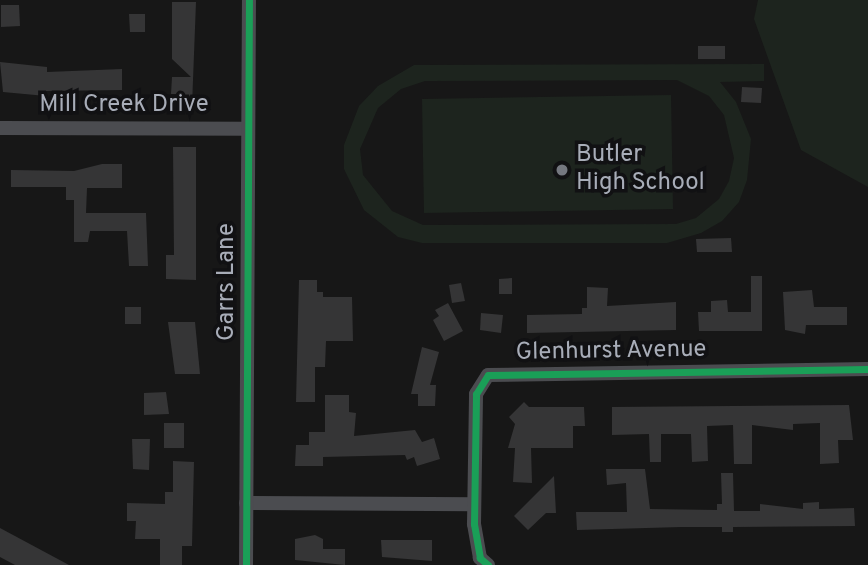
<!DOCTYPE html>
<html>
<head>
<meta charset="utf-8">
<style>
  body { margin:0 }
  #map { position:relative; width:868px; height:565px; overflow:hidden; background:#171717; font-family:Overpass,sans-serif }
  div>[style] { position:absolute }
  .green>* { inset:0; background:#1d241e }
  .building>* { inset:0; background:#353536 }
  .street>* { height:14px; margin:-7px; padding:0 7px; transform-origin:7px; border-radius:7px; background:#4b4c50 }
  .cycleway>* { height:7px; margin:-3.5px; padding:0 3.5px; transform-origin:3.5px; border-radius:3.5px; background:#1a9f57 }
  .dots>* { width:19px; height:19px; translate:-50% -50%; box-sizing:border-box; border:4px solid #111113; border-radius:50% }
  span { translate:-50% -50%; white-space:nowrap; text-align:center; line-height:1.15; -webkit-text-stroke:7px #111113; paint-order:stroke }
  .street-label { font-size:24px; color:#a8adb8 }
  .poi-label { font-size:24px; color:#a8adb8 }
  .left { translate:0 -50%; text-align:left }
</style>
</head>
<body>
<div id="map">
  <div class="green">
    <div style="clip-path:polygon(758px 0,868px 0,868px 187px,801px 150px,754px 19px)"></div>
    <div style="clip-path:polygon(evenodd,764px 64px,764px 81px,720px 82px,736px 102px,751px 139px,747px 180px,739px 202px,722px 221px,701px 233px,667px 243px,422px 243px,398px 237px,364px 210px,344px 169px,344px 145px,359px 106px,378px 86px,414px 65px,764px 64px,677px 80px,709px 96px,724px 115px,734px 158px,729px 181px,719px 199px,696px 218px,676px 224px,423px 225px,392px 211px,363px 175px,360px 149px,378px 108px,401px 89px,425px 81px,677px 80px)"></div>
    <div style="clip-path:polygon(671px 95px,673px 209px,424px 213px,422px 99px)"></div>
  </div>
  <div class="building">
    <div style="clip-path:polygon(172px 2px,196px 2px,192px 106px,177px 106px,177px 94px,171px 94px,172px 77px,191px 77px,172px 59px)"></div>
    <div style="clip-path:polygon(1px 5px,19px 5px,20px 26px,1px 27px)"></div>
    <div style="clip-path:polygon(129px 14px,145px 14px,145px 32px,130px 32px)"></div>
    <div style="clip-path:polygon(698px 46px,725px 46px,725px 59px,698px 59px)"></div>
    <div style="clip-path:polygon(0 62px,47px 67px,47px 72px,122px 69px,122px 90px,46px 91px,46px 96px,3px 92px)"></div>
    <div style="clip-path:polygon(742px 87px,762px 88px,761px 103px,741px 102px)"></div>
    <div style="clip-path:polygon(173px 147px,196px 147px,196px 280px,166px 279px,166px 255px,174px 255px)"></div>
    <div style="clip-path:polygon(102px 164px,122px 164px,122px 188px,87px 188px,86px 213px,146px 213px,148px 266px,129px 266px,127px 231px,90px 231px,88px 242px,74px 242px,74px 200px,66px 200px,66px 187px,11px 187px,11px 170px,74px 171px)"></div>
    <div style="clip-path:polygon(731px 238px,732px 252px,697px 252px,696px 239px)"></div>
    <div style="clip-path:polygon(751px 276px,762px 276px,762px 331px,699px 331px,698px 312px,711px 312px,711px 301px,727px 300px,728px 312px,751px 312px)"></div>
    <div style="clip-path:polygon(512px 278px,512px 294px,499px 294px,499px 279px)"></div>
    <div style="clip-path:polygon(299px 280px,317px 280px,317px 292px,323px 292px,323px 297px,352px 297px,353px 341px,326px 341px,325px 367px,315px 367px,315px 402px,296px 402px)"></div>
    <div style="clip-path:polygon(461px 283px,465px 301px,452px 303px,449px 285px)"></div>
    <div style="clip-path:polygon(587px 287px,608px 288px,607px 306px,676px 302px,676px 330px,527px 333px,527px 315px,582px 314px,582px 308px,587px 308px)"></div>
    <div style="clip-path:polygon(812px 290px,814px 307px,847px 307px,847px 325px,806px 325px,805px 334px,785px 330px,783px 292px)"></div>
    <div style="clip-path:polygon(448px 303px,463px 331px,444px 341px,433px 320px,439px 316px,435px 310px)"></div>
    <div style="clip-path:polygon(125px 307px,141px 307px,141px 324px,125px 324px)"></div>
    <div style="clip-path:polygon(481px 313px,503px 315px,501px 333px,480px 330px)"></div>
    <div style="clip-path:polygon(168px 322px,195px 322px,200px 374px,175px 374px)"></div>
    <div style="clip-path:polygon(422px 347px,439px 352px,430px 385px,436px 385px,435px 406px,418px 406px,418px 394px,411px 394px)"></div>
    <div style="clip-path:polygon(166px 392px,169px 414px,144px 415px,144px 393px)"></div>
    <div style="clip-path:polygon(325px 395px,349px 395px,349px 412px,356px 413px,354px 436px,415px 430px,422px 442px,434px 438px,440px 459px,417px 466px,414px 457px,407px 460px,405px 455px,323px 457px,323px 466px,295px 466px,296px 445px,309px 445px,309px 432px,325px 432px)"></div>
    <div style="clip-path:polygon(524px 402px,529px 407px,584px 407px,585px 426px,573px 426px,573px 448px,531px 448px,532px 483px,513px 482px,515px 448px,508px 448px,515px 424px,509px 417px)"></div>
    <div style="clip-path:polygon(849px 405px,853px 440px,838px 440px,839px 463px,820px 464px,820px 423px,793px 424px,793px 430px,752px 425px,752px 464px,734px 464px,733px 425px,707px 426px,708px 461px,692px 462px,691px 434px,661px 434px,661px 462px,650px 462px,649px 434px,612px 435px,612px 407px)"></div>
    <div style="clip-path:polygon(164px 423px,184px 423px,184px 448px,164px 448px)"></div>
    <div style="clip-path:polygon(132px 439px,150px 439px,149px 470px,133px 469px)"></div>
    <div style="clip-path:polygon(173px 461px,194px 462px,192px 546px,182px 546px,182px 565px,160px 565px,160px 539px,135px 539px,136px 521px,127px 521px,127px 503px,165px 504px,165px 492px,173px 492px)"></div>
    <div style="clip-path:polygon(606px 469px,645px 469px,650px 509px,717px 510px,717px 504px,722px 504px,721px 473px,733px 473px,734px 511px,760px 511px,760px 504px,803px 509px,803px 503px,819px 502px,819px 509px,854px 508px,855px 526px,733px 527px,733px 532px,722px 532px,722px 527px,681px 527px,577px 530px,576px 512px,627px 512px,626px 483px,607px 485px)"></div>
    <div style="clip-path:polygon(554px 476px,556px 513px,546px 513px,528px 530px,514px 516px)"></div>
    <div style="clip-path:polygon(0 528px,69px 565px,15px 565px,0 557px)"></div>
    <div style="clip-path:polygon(315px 535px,323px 539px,323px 549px,345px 549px,345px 565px,295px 560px,295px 539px)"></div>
    <div style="clip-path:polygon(381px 540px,432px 540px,432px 561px,382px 557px)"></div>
  </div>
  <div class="street">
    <div style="left:0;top:128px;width:248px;rotate:0.2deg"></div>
    <div style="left:246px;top:503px;width:228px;rotate:0.3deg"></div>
    <div style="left:246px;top:565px;width:565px;rotate:-89.7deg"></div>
    <div style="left:488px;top:565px;width:11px;rotate:-139deg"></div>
    <div style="left:480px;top:558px;width:35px;rotate:-100deg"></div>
    <div style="left:474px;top:524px;width:130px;rotate:-89.1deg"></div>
    <div style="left:476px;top:394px;width:22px;rotate:-58deg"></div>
    <div style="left:488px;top:375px;width:380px;rotate:-0.9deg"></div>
  </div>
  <div class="cycleway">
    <div style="left:246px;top:565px;width:565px;rotate:-89.7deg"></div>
    <div style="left:488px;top:565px;width:11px;rotate:-139deg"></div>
    <div style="left:480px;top:558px;width:35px;rotate:-100deg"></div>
    <div style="left:474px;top:524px;width:130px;rotate:-89.1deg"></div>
    <div style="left:476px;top:394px;width:22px;rotate:-58deg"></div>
    <div style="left:488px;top:375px;width:380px;rotate:-0.9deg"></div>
  </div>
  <div class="dots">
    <div style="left:562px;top:170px;background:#757880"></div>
  </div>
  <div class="street-label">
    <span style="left:124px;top:106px">Mill Creek Drive</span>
    <span style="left:228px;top:282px;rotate:-90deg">Garrs Lane</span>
    <span style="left:611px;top:352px;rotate:-1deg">Glenhurst Avenue</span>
  </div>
  <div class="poi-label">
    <span class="left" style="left:576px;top:170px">Butler<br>High School</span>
  </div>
</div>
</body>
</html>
